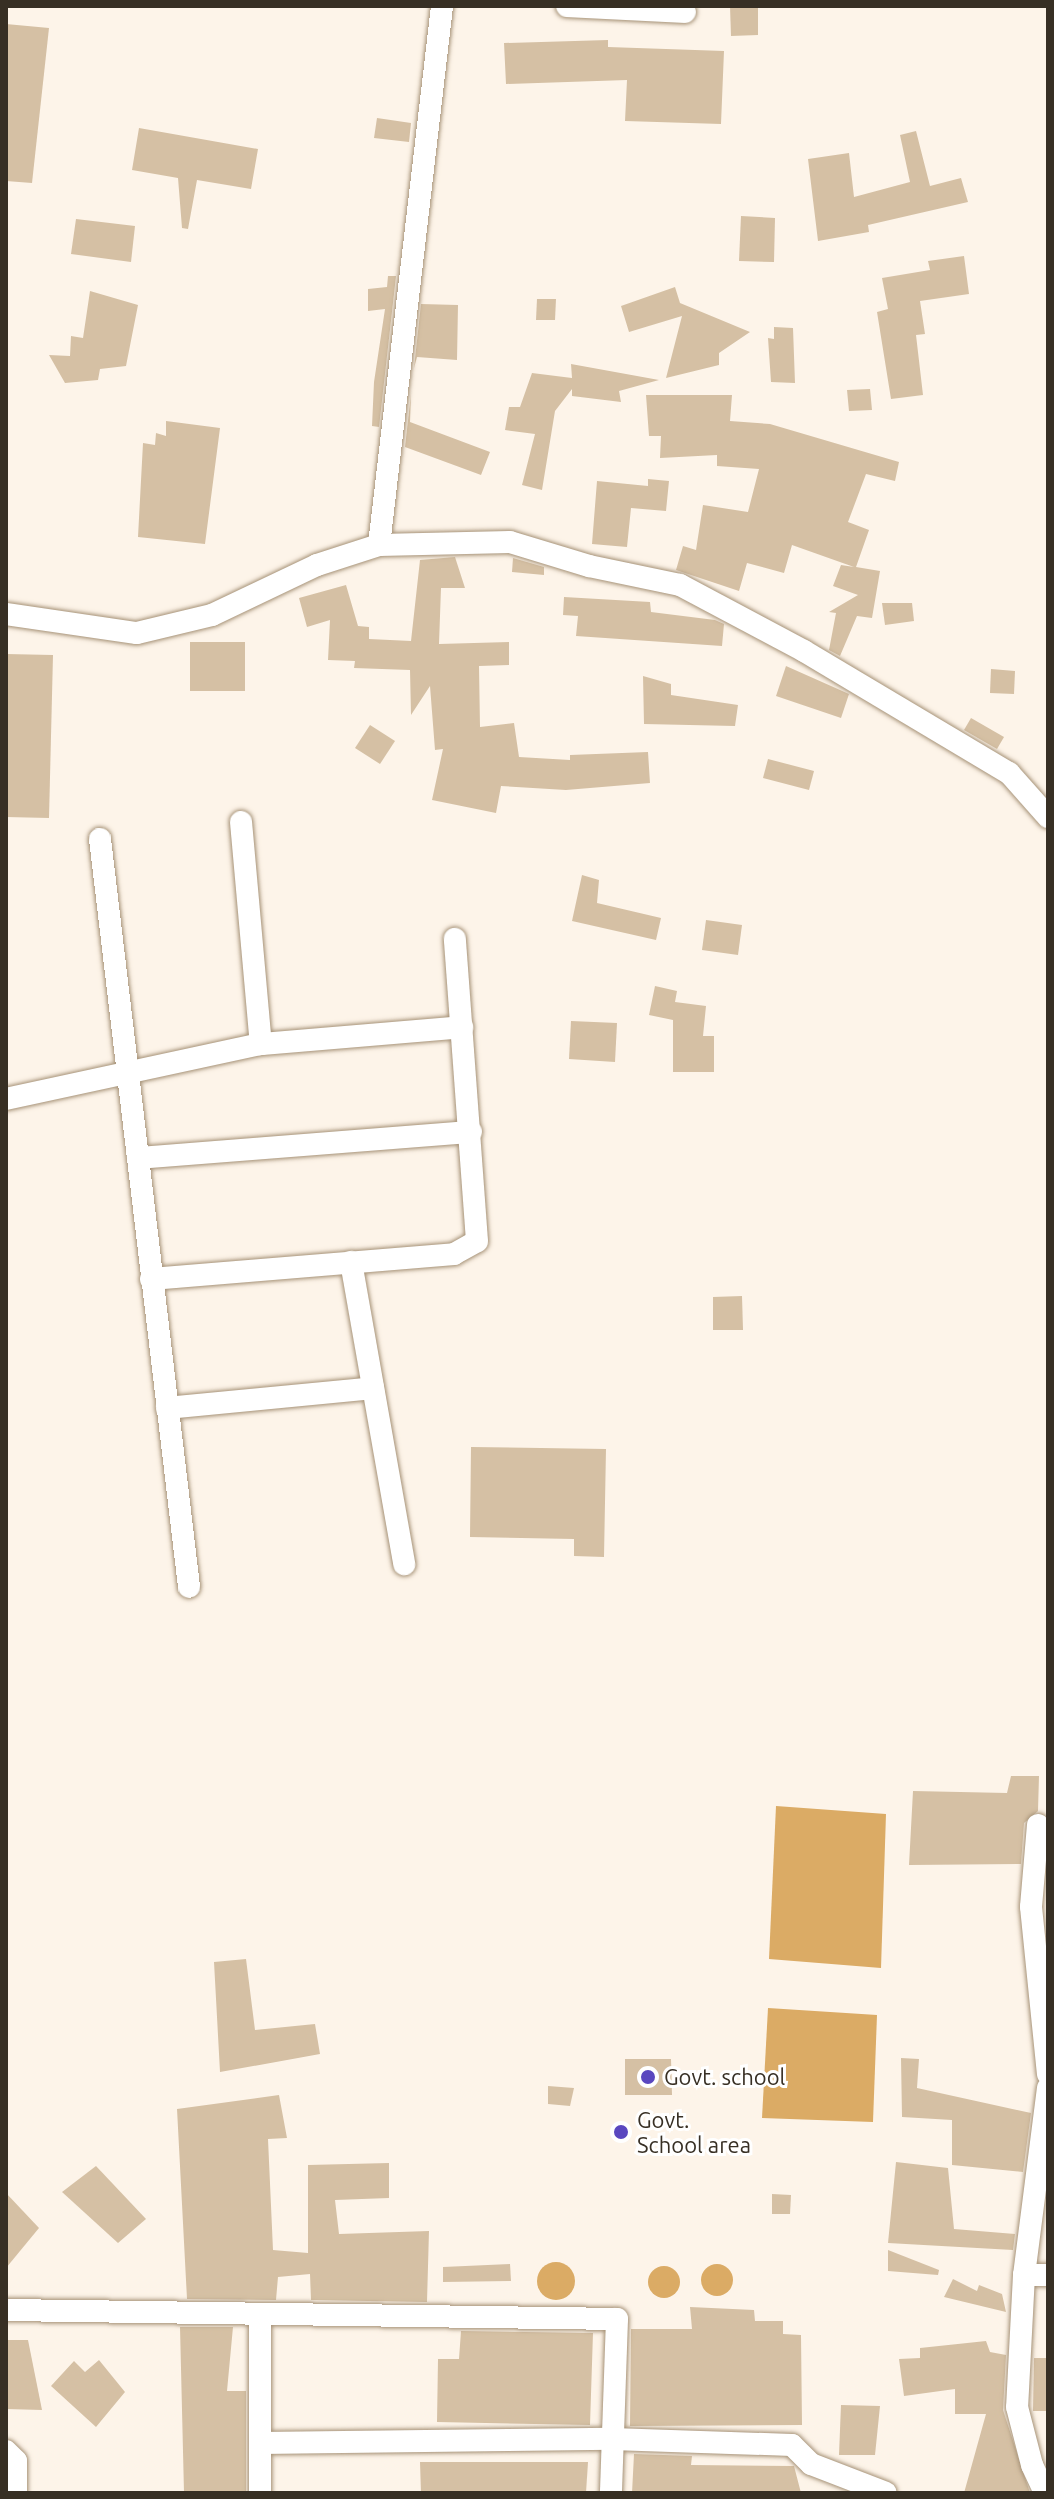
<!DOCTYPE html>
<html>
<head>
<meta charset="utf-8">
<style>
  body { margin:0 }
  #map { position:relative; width:1054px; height:2499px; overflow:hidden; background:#fdf4e9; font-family:Ubuntu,sans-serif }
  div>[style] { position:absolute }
  .water>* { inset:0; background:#dbab65 }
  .round { border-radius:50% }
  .building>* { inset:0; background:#d5c0a4 }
  .roads { filter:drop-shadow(0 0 2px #a69277) drop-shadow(0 0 2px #a69277) }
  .minor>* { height:22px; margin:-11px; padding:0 11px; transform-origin:11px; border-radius:11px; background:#fff }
  .dots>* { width:22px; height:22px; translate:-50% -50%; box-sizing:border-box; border:4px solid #fff; border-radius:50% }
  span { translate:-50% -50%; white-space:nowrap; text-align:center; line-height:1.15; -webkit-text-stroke:6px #fff; paint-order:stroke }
  .poi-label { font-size:22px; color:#372f24 }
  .left { translate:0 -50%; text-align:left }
  .frame { position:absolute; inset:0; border:8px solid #372f24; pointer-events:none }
</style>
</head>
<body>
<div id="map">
  <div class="water">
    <div style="clip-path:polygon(776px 1806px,886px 1814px,881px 1968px,769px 1959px)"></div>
    <div style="clip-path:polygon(768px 2008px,877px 2015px,873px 2122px,762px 2118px)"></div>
    <div class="round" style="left:537px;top:2262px;width:38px;height:38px"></div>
    <div class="round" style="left:701px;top:2264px;width:32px;height:32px"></div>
    <div class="round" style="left:648px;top:2266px;width:32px;height:32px"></div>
  </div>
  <div class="building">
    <div style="clip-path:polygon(730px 6px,758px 6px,758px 35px,731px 36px)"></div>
    <div style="clip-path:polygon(6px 24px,49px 28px,32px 183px,6px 181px)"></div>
    <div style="clip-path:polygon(608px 40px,608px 47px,724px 51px,721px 124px,625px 121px,627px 80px,506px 84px,504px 43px)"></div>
    <div style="clip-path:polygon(377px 118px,411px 123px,409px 142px,374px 138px)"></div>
    <div style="clip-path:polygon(139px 128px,258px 149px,251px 189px,197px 180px,188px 229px,182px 228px,178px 178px,132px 170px)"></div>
    <div style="clip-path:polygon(916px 131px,930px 186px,961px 178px,968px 202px,868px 225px,869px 232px,818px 241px,808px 159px,849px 153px,854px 197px,910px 182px,900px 135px)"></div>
    <div style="clip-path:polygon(741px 216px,775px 218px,774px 262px,739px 261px)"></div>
    <div style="clip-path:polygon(76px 219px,135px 226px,131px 262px,71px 254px)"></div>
    <div style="clip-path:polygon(964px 256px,969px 294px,920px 301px,925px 334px,916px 335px,923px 395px,891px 399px,877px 312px,888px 309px,882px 278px,930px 270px,928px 261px)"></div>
    <div style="clip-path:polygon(388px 276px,396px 276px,379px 427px,372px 426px,374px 382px,385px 309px,368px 311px,368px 289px,387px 287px)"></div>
    <div style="clip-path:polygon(675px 287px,680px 303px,750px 332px,719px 353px,719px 365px,666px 378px,682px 316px,629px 332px,621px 306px)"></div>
    <div style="clip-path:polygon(90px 291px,138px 305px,126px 366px,100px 369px,98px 380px,65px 383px,49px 355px,70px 356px,71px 336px,83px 338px)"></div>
    <div style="clip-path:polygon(537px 299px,556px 299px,555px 320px,536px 320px)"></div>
    <div style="clip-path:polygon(421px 304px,458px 305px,457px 360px,417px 357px,414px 368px)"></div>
    <div style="clip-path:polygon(774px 327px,793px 328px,795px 383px,771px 382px,768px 338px,774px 339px)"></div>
    <div style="clip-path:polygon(571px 364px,659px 380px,619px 391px,621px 402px,572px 396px,572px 389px,555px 411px,542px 490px,522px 485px,535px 434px,505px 430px,509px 407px,520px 407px,532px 373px,572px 378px)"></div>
    <div style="clip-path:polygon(870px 389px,872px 410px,849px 411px,847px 390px)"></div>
    <div style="clip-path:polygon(411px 394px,410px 422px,490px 452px,481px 475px,405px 447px)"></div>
    <div style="clip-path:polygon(646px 395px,732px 395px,730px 421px,770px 424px,899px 462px,895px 481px,866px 474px,848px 522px,869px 530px,856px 567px,880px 571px,872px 618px,857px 616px,840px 656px,829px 650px,836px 613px,829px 612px,858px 595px,833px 586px,841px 565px,854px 567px,792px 545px,784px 573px,747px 563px,739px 591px,676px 570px,683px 546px,696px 550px,703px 505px,748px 512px,759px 469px,717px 466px,717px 455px,660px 458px,661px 436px,649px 436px)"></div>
    <div style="clip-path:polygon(166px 421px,220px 428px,205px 544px,138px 537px,143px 443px,155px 445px,156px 433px,166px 436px)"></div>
    <div style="clip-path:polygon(648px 479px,669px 481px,666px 511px,631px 508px,627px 547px,592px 544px,597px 481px,648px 486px)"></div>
    <div style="clip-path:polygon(455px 557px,465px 588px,441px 588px,439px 644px,509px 642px,509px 665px,479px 666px,480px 727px,514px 723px,519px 757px,570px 760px,570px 755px,648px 752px,650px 783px,566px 790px,501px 786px,496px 813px,432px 800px,443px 749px,435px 750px,430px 686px,411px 715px,410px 670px,354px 668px,355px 661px,328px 660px,330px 620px,307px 627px,299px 598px,346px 585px,358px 626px,369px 627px,369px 639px,411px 641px,420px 560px)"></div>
    <div style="clip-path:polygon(513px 558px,544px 567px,544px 575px,512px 572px)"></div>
    <div style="clip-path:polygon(564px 597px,650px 602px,651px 612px,715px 620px,724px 624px,722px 646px,576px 636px,578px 616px,563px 615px)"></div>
    <div style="clip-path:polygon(882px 603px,912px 603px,914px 621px,885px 625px)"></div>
    <div style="clip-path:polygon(190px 642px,245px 642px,245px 691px,190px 691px)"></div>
    <div style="clip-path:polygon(6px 654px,53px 655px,49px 818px,6px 817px)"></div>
    <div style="clip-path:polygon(786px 666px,849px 694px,841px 718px,776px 696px)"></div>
    <div style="clip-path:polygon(991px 669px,1015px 671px,1014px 694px,990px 693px)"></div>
    <div style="clip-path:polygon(643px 676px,671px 684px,671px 695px,738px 705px,735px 726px,644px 724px)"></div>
    <div style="clip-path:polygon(971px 718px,1004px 737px,997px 749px,964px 730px)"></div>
    <div style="clip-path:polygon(370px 725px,395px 741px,380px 764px,355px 748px)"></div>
    <div style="clip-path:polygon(768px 759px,814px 771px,809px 790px,763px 778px)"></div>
    <div style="clip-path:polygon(582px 875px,599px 880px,597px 903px,661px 918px,656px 940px,572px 921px)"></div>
    <div style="clip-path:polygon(706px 920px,742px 925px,738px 955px,702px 950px)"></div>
    <div style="clip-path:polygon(655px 986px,677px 991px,675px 1002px,706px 1006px,703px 1036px,714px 1036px,714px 1072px,673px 1072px,673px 1020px,649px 1015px)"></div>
    <div style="clip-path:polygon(571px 1021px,617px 1023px,615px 1062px,569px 1059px)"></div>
    <div style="clip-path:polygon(742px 1296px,743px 1330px,713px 1330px,713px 1297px)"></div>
    <div style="clip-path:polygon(471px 1447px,606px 1449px,604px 1557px,574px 1556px,574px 1539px,470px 1537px)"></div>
    <div style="clip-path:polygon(1011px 1776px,1039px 1776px,1038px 1811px,1024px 1823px,1021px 1864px,909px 1865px,913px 1791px,1007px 1793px)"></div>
    <div style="clip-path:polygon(246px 1959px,255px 2030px,315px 2024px,320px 2054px,220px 2072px,214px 1962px)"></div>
    <div style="clip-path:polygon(901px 2058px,919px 2059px,917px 2088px,1031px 2113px,1023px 2172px,952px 2165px,952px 2120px,902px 2117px)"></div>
    <div style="clip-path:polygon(625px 2059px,671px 2059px,672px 2095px,625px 2095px)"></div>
    <div style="clip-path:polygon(548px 2086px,574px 2088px,570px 2106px,548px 2104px)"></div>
    <div style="clip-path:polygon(279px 2095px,287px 2138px,268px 2139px,273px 2250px,308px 2253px,308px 2165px,389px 2163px,389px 2198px,335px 2200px,339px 2234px,429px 2231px,427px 2302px,311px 2300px,310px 2274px,278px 2277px,276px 2300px,187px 2299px,177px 2109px)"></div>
    <div style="clip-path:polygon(896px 2162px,948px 2168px,954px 2229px,1015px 2234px,1013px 2250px,888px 2243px)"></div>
    <div style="clip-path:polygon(96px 2166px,146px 2219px,118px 2243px,62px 2192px)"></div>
    <div style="clip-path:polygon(6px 2193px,39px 2228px,6px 2268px)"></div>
    <div style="clip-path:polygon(772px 2194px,791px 2195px,790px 2214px,772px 2214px)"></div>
    <div style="clip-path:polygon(888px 2250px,939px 2270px,938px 2275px,888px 2271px)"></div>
    <div style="clip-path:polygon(510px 2264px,511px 2281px,443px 2282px,443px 2267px)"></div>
    <div style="clip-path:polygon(953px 2279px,977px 2291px,979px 2285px,1002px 2294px,1006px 2312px,944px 2297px)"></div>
    <div style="clip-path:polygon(690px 2307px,754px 2310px,755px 2321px,783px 2321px,783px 2334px,801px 2335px,802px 2425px,630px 2426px,631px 2329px,692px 2329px)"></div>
    <div style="clip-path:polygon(180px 2327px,233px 2327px,227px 2391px,246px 2391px,246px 2493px,184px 2493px)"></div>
    <div style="clip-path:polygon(461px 2331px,593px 2333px,590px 2425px,437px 2422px,438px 2359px,459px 2359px)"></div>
    <div style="clip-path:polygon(6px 2340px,28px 2340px,42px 2410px,6px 2409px)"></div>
    <div style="clip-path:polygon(986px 2341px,990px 2352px,1006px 2355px,1003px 2410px,1030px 2493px,964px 2493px,986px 2414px,955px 2414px,955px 2389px,904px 2396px,899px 2359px,920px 2358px,920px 2348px)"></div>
    <div style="clip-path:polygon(1034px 2358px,1048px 2358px,1048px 2411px,1033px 2411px)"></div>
    <div style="clip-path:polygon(99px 2360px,125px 2392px,96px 2427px,51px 2386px,74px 2361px,85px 2372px)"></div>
    <div style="clip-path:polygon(841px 2405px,880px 2406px,875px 2455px,839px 2455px)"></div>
    <div style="clip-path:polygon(634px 2454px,692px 2456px,691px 2465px,794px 2466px,801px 2493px,632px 2493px)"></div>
    <div style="clip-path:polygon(420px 2462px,588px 2462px,586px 2493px,421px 2493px)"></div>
  </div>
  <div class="roads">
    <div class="minor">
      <div style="left:567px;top:6px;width:118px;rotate:2.9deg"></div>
      <div style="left:379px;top:545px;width:543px;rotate:-83.33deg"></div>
      <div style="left:6px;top:614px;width:132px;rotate:8.3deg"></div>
      <div style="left:137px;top:633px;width:77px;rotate:-13.5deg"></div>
      <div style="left:212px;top:615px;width:116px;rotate:-25.5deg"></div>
      <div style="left:317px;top:565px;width:65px;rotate:-17.9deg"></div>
      <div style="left:379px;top:545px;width:131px;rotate:-1.3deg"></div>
      <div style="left:510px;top:542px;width:83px;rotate:16.9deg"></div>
      <div style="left:589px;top:566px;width:93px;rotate:11.8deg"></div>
      <div style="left:680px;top:585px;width:140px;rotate:28deg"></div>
      <div style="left:804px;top:651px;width:239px;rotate:30.8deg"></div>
      <div style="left:1009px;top:773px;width:59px;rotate:48.4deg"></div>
      <div style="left:241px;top:822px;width:223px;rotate:84.9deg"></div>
      <div style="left:100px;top:839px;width:753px;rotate:83.21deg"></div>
      <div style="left:6px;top:1099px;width:261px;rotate:-12.2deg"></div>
      <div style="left:261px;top:1044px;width:202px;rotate:-4.8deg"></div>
      <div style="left:138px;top:1158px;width:334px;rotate:-4.5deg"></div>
      <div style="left:351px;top:1262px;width:307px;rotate:80deg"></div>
      <div style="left:151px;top:1279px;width:304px;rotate:-4.7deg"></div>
      <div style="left:454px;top:1254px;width:26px;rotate:-29deg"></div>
      <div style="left:477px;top:1241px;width:303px;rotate:-94.2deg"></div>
      <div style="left:167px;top:1408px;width:207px;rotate:-5.5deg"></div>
      <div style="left:1038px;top:1825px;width:82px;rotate:94.9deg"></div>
      <div style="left:1031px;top:1907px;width:168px;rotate:84.2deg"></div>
      <div style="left:1048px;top:2088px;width:189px;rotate:97.3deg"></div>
      <div style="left:1024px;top:2275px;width:24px"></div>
      <div style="left:1024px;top:2275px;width:132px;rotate:93deg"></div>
      <div style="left:1017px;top:2407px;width:60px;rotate:75.5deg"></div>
      <div style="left:1032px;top:2465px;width:31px;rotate:65deg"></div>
      <div style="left:6px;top:2310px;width:611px;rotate:0.84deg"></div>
      <div style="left:617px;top:2319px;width:174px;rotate:92deg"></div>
      <div style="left:260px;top:2443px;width:352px;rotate:-0.7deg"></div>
      <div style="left:612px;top:2439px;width:180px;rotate:1.9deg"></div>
      <div style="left:792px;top:2445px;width:27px;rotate:45deg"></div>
      <div style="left:811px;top:2464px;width:80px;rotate:21.1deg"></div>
      <div style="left:6px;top:2451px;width:14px;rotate:45deg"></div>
      <div style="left:16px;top:2461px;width:32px;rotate:90deg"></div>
      <div style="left:260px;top:2493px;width:179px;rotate:-90deg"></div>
    </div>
  </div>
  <div class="dots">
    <div style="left:648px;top:2077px;background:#5a47bf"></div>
    <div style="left:621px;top:2132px;background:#5a47bf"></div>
  </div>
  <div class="poi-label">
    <span class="left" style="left:664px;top:2077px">Govt. school</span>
    <span class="left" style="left:637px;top:2132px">Govt.<br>School area</span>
  </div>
  <div class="frame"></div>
</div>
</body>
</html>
